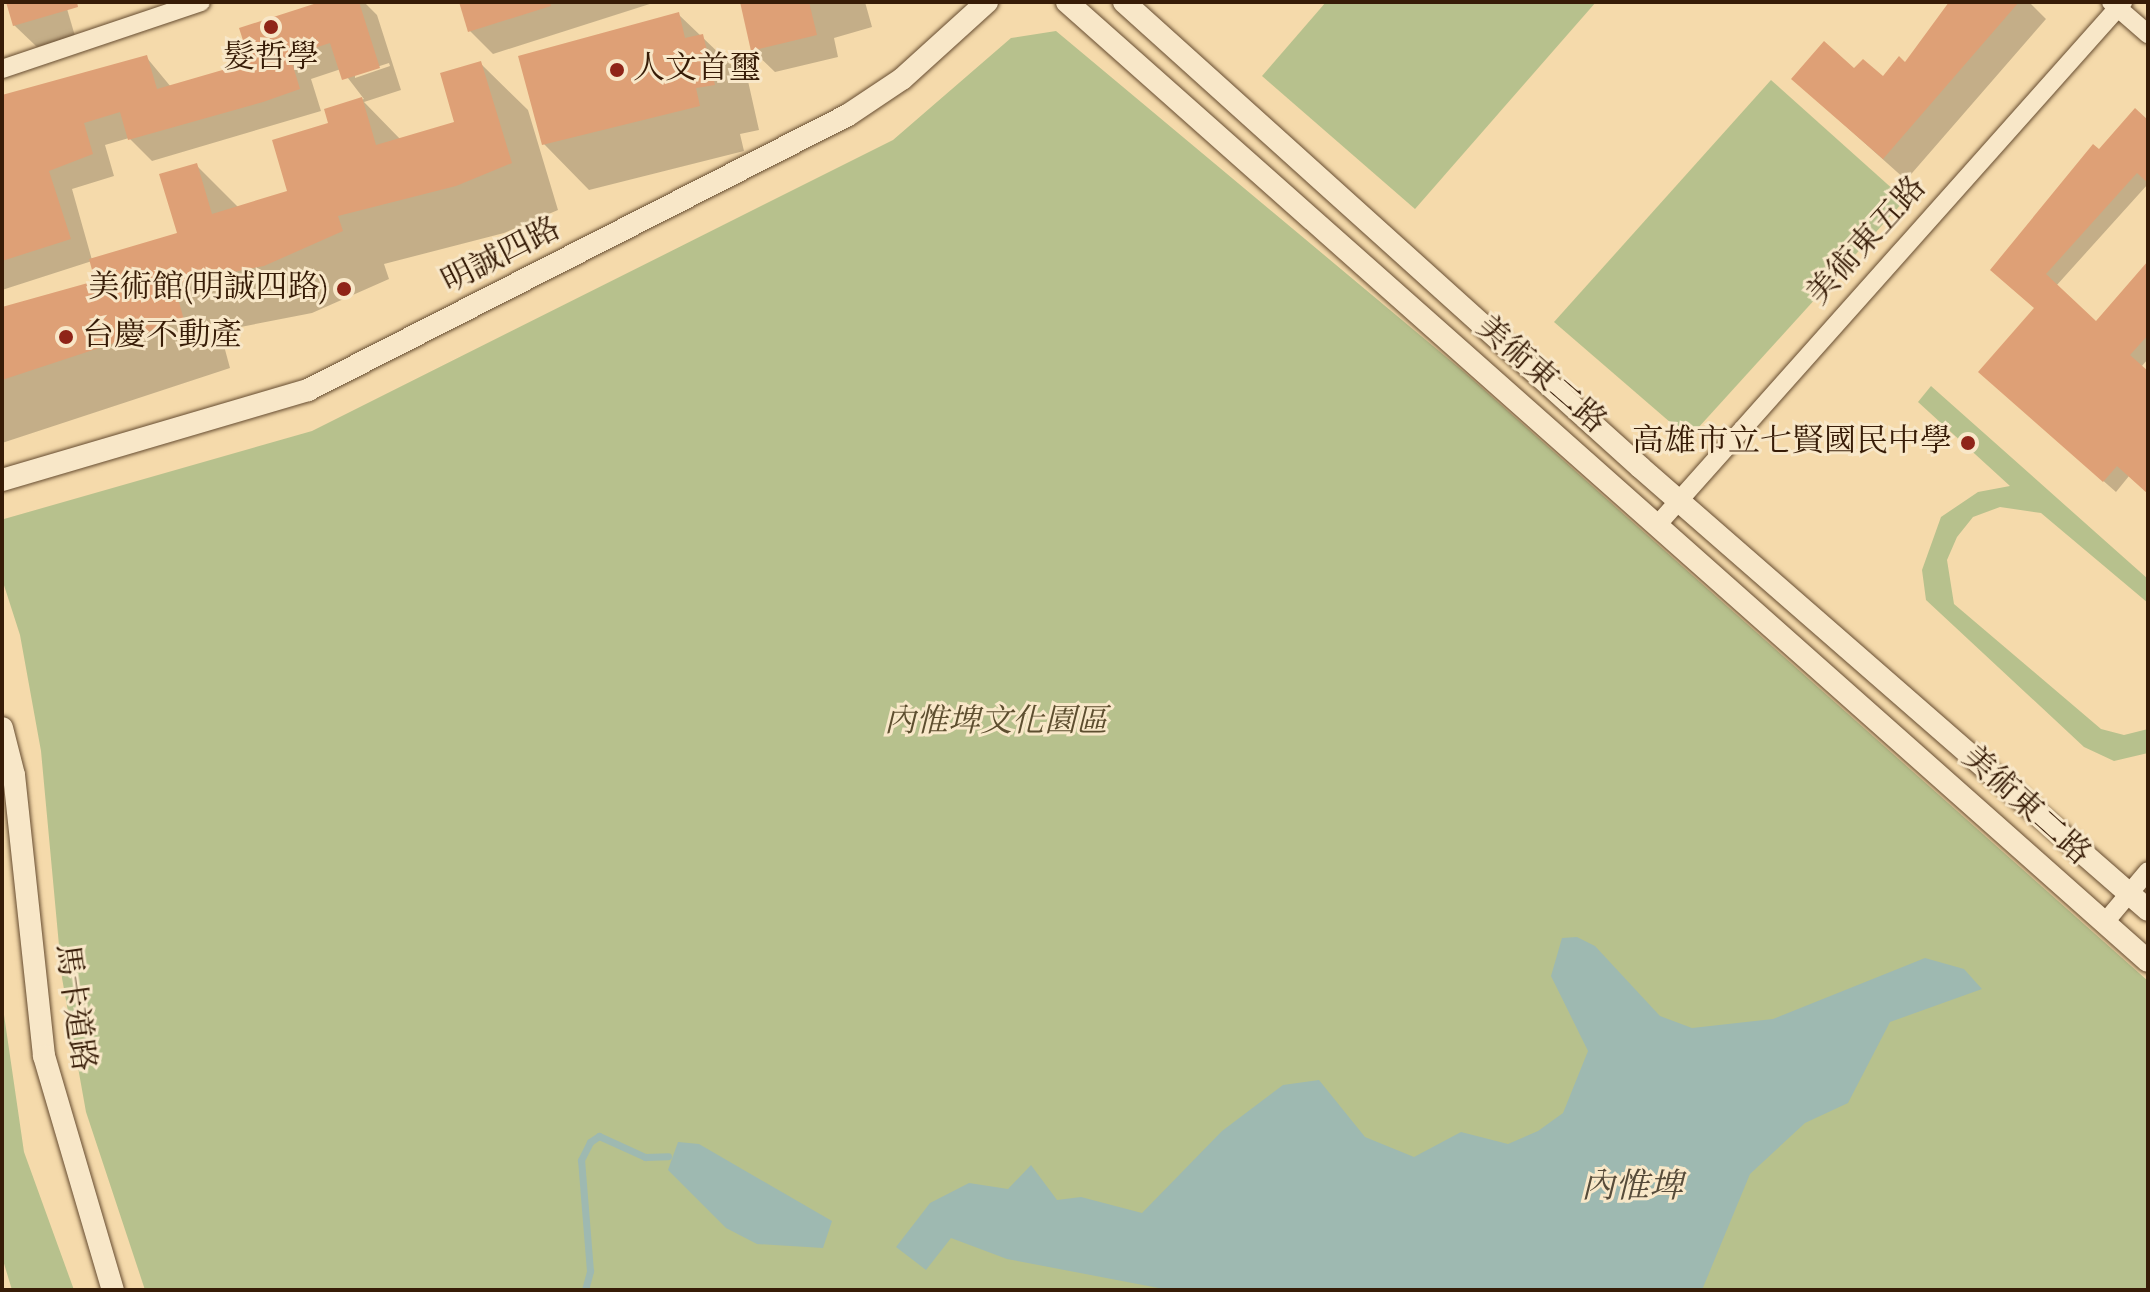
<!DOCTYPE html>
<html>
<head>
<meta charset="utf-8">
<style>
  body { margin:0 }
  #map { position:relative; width:2150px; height:1292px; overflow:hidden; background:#f5daab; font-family:"IM FELL English","Noto Serif TC",serif }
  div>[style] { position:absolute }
  .green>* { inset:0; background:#b7c18d }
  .water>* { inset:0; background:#9eb9b1 }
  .shadow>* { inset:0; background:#0003 }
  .stream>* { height:7px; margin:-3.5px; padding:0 3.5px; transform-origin:3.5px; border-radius:3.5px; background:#9eb9b1 }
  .building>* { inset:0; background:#dea076 }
  .roads { filter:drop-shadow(0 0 2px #664c30) drop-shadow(0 0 2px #664c30) }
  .minor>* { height:18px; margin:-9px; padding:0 9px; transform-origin:9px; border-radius:9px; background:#f8e7c8 }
  .tertiary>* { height:22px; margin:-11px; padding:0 11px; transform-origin:11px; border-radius:11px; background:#f8e7c8 }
  .dots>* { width:22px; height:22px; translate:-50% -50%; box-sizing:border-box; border:4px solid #f8e7c8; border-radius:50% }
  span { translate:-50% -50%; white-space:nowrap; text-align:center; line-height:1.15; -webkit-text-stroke:6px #f8e7c8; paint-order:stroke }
  .poi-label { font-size:32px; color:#371c07 }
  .left { translate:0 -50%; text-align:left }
  .right { translate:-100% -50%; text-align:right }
  .street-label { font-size:32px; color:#371c07 }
  .park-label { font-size:32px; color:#5d4e2f; font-style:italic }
  .water-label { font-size:34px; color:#564b3a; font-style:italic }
  .frame { position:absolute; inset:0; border:4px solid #371c07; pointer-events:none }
</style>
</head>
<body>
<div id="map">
  <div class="green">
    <div style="clip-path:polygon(1326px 2px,1596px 2px,1415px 209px,1262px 76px)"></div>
    <div style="clip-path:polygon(1056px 31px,1463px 371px,2148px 981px,2148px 1290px,145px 1290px,86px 1112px,62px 978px,41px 751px,20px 635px,2px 579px,4px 519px,312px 431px,893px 140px,1011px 38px)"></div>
    <div style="clip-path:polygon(1771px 80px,1905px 200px,1698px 428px,1678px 429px,1554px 322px)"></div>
    <div style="clip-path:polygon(1931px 386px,2148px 579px,2148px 603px,2041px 513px,2000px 507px,1973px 517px,1957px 537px,1947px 560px,1954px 604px,2101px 729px,2124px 735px,2148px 729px,2148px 753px,2114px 761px,2084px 747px,1926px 600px,1922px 570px,1941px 517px,1978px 492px,2010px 486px,1918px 402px)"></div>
    <div style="clip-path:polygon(2px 1001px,24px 1152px,74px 1290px,12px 1290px,2px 1257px)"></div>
  </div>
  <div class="water">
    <div style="clip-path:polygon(1577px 937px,1595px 946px,1660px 1016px,1692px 1028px,1773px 1019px,1925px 958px,1964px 969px,1982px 989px,1890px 1022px,1848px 1103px,1805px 1123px,1750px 1174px,1702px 1290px,1169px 1290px,1007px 1259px,951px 1238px,926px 1270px,896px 1247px,930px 1203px,969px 1183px,1008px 1189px,1031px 1165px,1057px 1200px,1081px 1197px,1142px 1213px,1222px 1131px,1283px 1085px,1319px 1080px,1365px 1137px,1414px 1157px,1461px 1132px,1508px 1144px,1538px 1131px,1563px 1113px,1588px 1051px,1551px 976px,1562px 938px)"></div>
    <div style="clip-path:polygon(678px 1142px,699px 1144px,832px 1221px,823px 1248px,757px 1244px,726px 1228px,668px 1170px)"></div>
  </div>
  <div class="shadow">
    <div style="clip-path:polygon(8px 2px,65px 2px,75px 36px,37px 47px,14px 25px)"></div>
    <div style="clip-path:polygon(evenodd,326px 2px,364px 2px,377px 15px,401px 90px,364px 102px,401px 140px,457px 123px,480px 63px,528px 110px,558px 210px,504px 233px,384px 264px,389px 279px,312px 313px,220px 331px,230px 368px,2px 443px,2px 312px,98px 282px,92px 261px,2px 290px,2px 99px,147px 58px,171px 87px,252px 63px,326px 2px,389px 63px,390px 66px,355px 78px,355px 74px,389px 63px,326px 2px,341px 69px,364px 99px,326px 111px,330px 124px,290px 192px,239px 208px,196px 165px,179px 234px,92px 260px,72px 189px,114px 176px,105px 145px,129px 138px,152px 161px,321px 111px,311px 79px,341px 69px)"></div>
    <div style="clip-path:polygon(461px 2px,656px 2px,493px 54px,470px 31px)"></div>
    <div style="clip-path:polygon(742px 2px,865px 2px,872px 27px,834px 38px,838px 57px,775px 72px,752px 50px)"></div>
    <div style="clip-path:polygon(1951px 2px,2029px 2px,2046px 19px,1906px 180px,1793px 79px,1854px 71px,1883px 79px,1905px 64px)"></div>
    <div style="clip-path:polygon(678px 14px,748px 81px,759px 130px,740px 134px,744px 151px,589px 190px,544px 144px)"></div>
    <div style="clip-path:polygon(2148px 121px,2148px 184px,2056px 286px,2096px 324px,2148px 264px,2148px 359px,2141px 367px,2148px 374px,2148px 493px,2129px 476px,2116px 492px,1992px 383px,2036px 309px,2004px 281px,2099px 152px)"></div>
  </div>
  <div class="stream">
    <div style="left:585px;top:1290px;width:20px;rotate:-75deg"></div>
    <div style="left:590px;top:1271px;width:111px;rotate:-94.6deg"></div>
    <div style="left:581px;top:1160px;width:20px;rotate:-63deg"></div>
    <div style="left:590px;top:1142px;width:11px;rotate:-34deg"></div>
    <div style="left:599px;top:1136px;width:51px;rotate:24.5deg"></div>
    <div style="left:645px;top:1157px;width:23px;rotate:-2deg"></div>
  </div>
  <div class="building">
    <div style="clip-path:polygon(6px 2px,77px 2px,78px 7px,13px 26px)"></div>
    <div style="clip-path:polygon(320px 2px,359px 2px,380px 68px,342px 80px,330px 43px,290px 56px,300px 89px,263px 102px,128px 140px,120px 112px,84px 123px,93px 154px,49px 171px,71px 239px,2px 261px,2px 95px,147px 55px,157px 89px,250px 62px,239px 28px)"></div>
    <div style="clip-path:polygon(459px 2px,550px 2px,551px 6px,468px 32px)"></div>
    <div style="clip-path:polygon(740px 2px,809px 2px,817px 35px,751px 51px)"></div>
    <div style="clip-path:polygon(1949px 2px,2019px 2px,1883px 159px,1791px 79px,1824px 41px,1854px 68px,1863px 59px,1883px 76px,1899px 56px,1905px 62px)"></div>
    <div style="clip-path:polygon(679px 12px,685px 38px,703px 34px,715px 85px,696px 88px,700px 106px,542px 145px,518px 56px)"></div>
    <div style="clip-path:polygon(481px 61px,512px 163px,456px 186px,338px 216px,343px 231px,264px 266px,174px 284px,184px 320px,2px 380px,2px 307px,95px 281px,89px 259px,177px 233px,159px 174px,197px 163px,212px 214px,287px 191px,272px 140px,328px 123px,324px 109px,362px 97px,376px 145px,454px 122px,440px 73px)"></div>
    <div style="clip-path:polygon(2135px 108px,2148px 120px,2148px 183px,2137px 173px,2046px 274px,2096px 321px,2148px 261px,2148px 335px,2130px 355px,2148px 371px,2148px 494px,2117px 466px,2103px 482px,1978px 372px,2034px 308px,1990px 270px,2093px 144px,2099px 149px)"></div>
  </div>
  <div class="roads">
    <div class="minor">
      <div style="left:2111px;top:2px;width:49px;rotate:40.9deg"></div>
      <div style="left:2px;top:69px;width:210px;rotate:-18.6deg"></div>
      <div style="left:1659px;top:523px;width:698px;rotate:-48.31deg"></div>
      <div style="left:2106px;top:921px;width:65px;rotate:-50deg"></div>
    </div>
    <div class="tertiary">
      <div style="left:1067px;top:2px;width:1445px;rotate:41.58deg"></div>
      <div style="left:1124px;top:2px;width:695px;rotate:42.02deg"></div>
      <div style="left:1640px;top:467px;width:674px;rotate:41.09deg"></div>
      <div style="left:2px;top:480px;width:319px;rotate:-16.4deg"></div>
      <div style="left:308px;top:390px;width:606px;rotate:-26.99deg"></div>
      <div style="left:848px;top:115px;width:65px;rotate:-33.7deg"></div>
      <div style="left:902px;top:79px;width:115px;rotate:-42.2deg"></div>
      <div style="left:2px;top:728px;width:49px;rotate:75.7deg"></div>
      <div style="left:14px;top:775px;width:283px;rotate:83.9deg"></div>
      <div style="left:44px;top:1056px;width:244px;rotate:73.6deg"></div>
    </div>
  </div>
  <div class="dots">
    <div style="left:271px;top:27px;background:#8f2418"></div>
    <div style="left:617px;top:70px;background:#8f2418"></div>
    <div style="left:344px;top:289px;background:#8f2418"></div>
    <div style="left:66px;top:337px;background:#8f2418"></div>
    <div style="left:1968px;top:443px;background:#8f2418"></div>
  </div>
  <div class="poi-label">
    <span style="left:271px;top:59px">髮哲學</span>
    <span class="left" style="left:633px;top:70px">人文首璽</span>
    <span class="right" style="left:328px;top:289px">美術館(明誠四路)</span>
    <span class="left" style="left:82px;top:337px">台慶不動產</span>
    <span class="right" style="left:1952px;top:443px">高雄市立七賢國民中學</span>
  </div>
  <div class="street-label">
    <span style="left:1868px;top:242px;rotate:-48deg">美術東五路</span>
    <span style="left:502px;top:257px;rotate:-27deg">明誠四路</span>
    <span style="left:1540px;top:376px;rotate:41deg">美術東二路</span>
    <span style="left:2025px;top:807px;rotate:42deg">美術東二路</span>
    <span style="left:73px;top:1008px;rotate:82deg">馬卡道路</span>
  </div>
  <div class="park-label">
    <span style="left:996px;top:723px">內惟埤文化園區</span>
  </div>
  <div class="water-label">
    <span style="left:1632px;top:1188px">內惟埤</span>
  </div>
  <div class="frame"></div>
</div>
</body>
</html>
